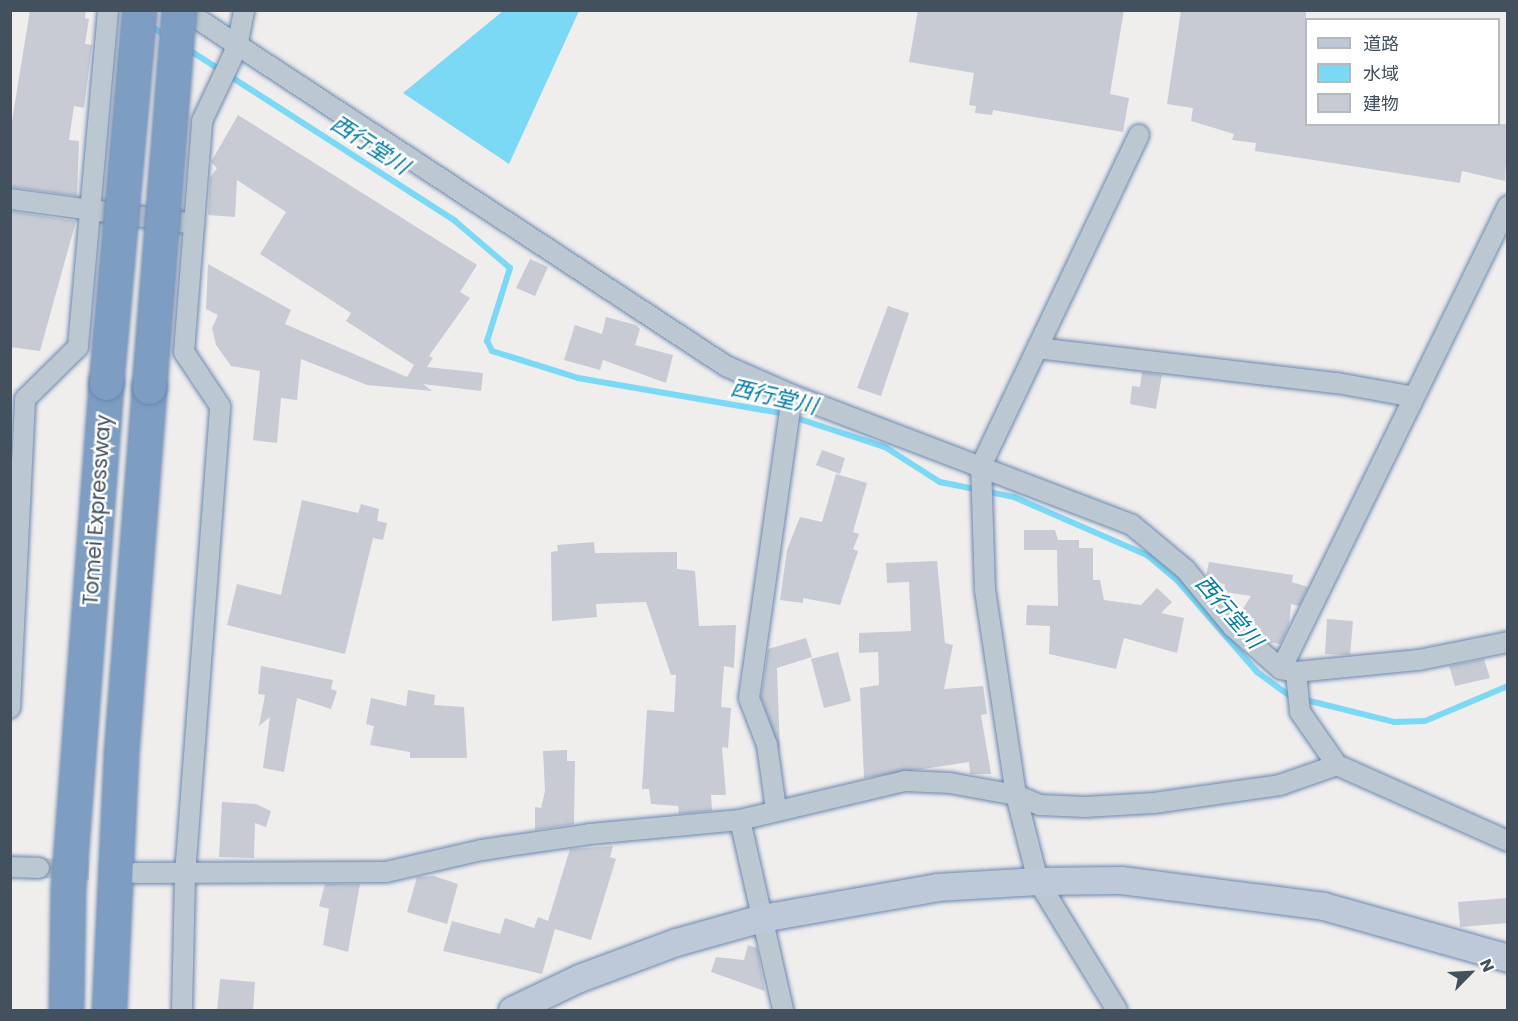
<!DOCTYPE html>
<html>
<head>
<meta charset="utf-8">
<style>
  body { margin:0 }
  #map { position:relative; width:1518px; height:1021px; overflow:hidden; background:#f0eded; font-family:Poppins,"Noto Sans JP",sans-serif }
  div>[style] { position:absolute }
  .water>* { inset:0; background:#7cd9f6 }
  .stream>* { height:6px; margin:-3px; padding:0 3px; transform-origin:3px; border-radius:3px; background:#7cd9f6 }
  .building>* { inset:0; background:#c8cbd4 }
  .street-tunnel>* { height:20px; margin-top:-10px; transform-origin:0; background:repeating-linear-gradient(90deg,#cdced0 0 20px,transparent 0 30px) }
  .roads { filter:drop-shadow(0 0 2px #6988ae) drop-shadow(0 0 2px #6988ae) }
  .street>* { height:20px; margin:-10px; padding:0 10px; transform-origin:10px; border-radius:10px; background:#bbc7d1 }
  .secondary>* { height:27px; margin:-13.5px; padding:0 13.5px; transform-origin:13.5px; border-radius:13.5px; background:#bdc9d9 }
  .highway>* { height:33px; margin:-16.5px; padding:0 16.5px; transform-origin:16.5px; border-radius:16.5px; background:#7e9dc3 }
  .bridges { filter:drop-shadow(0 0 2px #6988ae) drop-shadow(0 0 2px #6988ae) }
  .highway-bridge>* { height:33px; margin:-16.5px; padding:0 16.5px; transform-origin:16.5px; border-radius:16.5px; background:#7e9dc3 }
  span { translate:-50% -50%; white-space:nowrap; text-align:center; line-height:1.15; -webkit-text-stroke:5px #fff; paint-order:stroke }
  .street-label { font-size:21px; color:#43505d }
  .water-label { font-size:22px; color:#027ba3; font-style:italic }
  .frame { position:absolute; inset:0; border:12px solid #43505d; pointer-events:none }
  .legend { position:absolute; left:1305px; top:18px; width:195px; height:108px; box-sizing:border-box; background:#fff; border:2px solid #b4b9be; margin:0; padding:8px 10px; list-style:none; font-size:18px; color:#43505d }
  .legend li { display:flex; align-items:center; gap:12px; height:30px }
  .legend b { width:30px; border:2px solid #b4b9be }
  .north { position:absolute; left:1440px; top:943px; width:60px; height:60px; -webkit-text-stroke:4px #fff; paint-order:stroke; rotate:66deg; font-size:16px; font-weight:700; line-height:24px; text-align:center; color:#43505d }
  .north::after { content:''; display:block; margin:auto; width:21px; height:27px; background:#43505d; clip-path:polygon(50% 0,100% 100%,50% 72%,0 100%) }
</style>
</head>
<body>
<div id="map">
  <div class="water">
    <div style="clip-path:polygon(503px 11px,579px 11px,509px 164px,403px 93px)"></div>
  </div>
  <div class="stream">
    <div style="left:148px;top:24px;width:23px;rotate:34deg"></div>
    <div style="left:186px;top:48px;width:320px;rotate:32.7deg"></div>
    <div style="left:455px;top:221px;width:72px;rotate:40.5deg"></div>
    <div style="left:510px;top:268px;width:77px;rotate:107.5deg"></div>
    <div style="left:487px;top:341px;width:11px;rotate:63deg"></div>
    <div style="left:492px;top:351px;width:90px;rotate:17.4deg"></div>
    <div style="left:578px;top:378px;width:206px;rotate:9.8deg"></div>
    <div style="left:781px;top:413px;width:109px;rotate:18.1deg"></div>
    <div style="left:885px;top:447px;width:65px;rotate:32.5deg"></div>
    <div style="left:940px;top:482px;width:76px;rotate:11.5deg"></div>
    <div style="left:1014px;top:497px;width:145px;rotate:23.6deg"></div>
    <div style="left:1147px;top:555px;width:38px;rotate:40deg"></div>
    <div style="left:1176px;top:579px;width:123px;rotate:48.9deg"></div>
    <div style="left:1257px;top:672px;width:41px;rotate:36deg"></div>
    <div style="left:1290px;top:696px;width:107px;rotate:14deg"></div>
    <div style="left:1394px;top:722px;width:31px;rotate:-2deg"></div>
    <div style="left:1425px;top:721px;width:90px;rotate:-22.9deg"></div>
  </div>
  <div class="building">
    <div style="clip-path:polygon(30px 10px,86px 10px,85px 18px,89px 19px,85px 44px,92px 45px,84px 108px,74px 106px,69px 140px,79px 141px,77px 196px,10px 187px,10px 133px)"></div>
    <div style="clip-path:polygon(918px 10px,1124px 10px,1110px 94px,1129px 98px,1123px 132px,993px 110px,992px 115px,975px 113px,976px 106px,969px 105px,974px 73px,909px 62px)"></div>
    <div style="clip-path:polygon(1181px 10px,1306px 12px,1306px 124px,1508px 124px,1505px 181px,1462px 171px,1460px 183px,1255px 151px,1256px 143px,1232px 140px,1234px 134px,1191px 121px,1193px 108px,1167px 104px)"></div>
    <div style="clip-path:polygon(238px 115px,477px 265px,460px 292px,470px 298px,429px 356px,433px 358px,427px 367px,483px 373px,481px 391px,423px 384px,432px 391px,367px 385px,301px 359px,297px 400px,281px 398px,277px 443px,253px 440px,260px 371px,231px 366px,216px 345px,212px 328px,218px 315px,206px 309px,208px 264px,291px 310px,285px 324px,407px 377px,414px 365px,346px 321px,351px 313px,260px 254px,286px 212px,237px 180px,235px 217px,208px 215px,210px 178px,217px 168px,211px 162px)"></div>
    <div style="clip-path:polygon(10px 211px,76px 221px,40px 351px,10px 347px)"></div>
    <div style="clip-path:polygon(530px 259px,548px 267px,535px 296px,516px 288px)"></div>
    <div style="clip-path:polygon(888px 306px,909px 313px,881px 396px,857px 388px)"></div>
    <div style="clip-path:polygon(606px 317px,636px 325px,640px 329px,635px 345px,673px 355px,666px 383px,603px 360px,600px 370px,564px 360px,575px 325px,602px 334px)"></div>
    <div style="clip-path:polygon(1142px 372px,1162px 375px,1156px 409px,1130px 404px,1132px 386px,1140px 387px)"></div>
    <div style="clip-path:polygon(822px 450px,845px 458px,840px 474px,816px 465px)"></div>
    <div style="clip-path:polygon(836px 474px,867px 483px,853px 532px,859px 534px,853px 549px,858px 551px,840px 605px,803px 598px,803px 603px,780px 600px,787px 550px,800px 517px,822px 522px)"></div>
    <div style="clip-path:polygon(302px 500px,358px 513px,361px 504px,379px 509px,377px 521px,387px 523px,383px 540px,373px 538px,345px 654px,227px 625px,237px 584px,281px 595px)"></div>
    <div style="clip-path:polygon(1024px 530px,1055px 530px,1058px 540px,1079px 540px,1079px 548px,1093px 548px,1093px 580px,1100px 580px,1104px 600px,1141px 605px,1157px 588px,1172px 602px,1161px 613px,1184px 618px,1177px 653px,1124px 638px,1116px 669px,1049px 654px,1050px 626px,1026px 625px,1027px 605px,1058px 606px,1057px 550px,1024px 550px)"></div>
    <div style="clip-path:polygon(594px 542px,595px 553px,677px 552px,677px 569px,695px 571px,699px 626px,736px 625px,734px 668px,724px 666px,721px 707px,731px 708px,728px 748px,722px 747px,726px 795px,711px 795px,712px 811px,679px 814px,678px 806px,651px 804px,649px 789px,642px 789px,647px 710px,674px 712px,676px 675px,671px 675px,646px 602px,596px 604px,597px 617px,552px 621px,551px 552px,558px 551px,557px 545px)"></div>
    <div style="clip-path:polygon(937px 561px,945px 643px,953px 645px,944px 689px,983px 686px,987px 714px,981px 715px,991px 774px,970px 774px,969px 762px,864px 778px,860px 688px,879px 685px,878px 652px,859px 653px,859px 633px,911px 631px,909px 582px,887px 583px,886px 563px)"></div>
    <div style="clip-path:polygon(1209px 562px,1293px 575px,1292px 582px,1308px 587px,1299px 606px,1291px 604px,1289px 625px,1280px 644px,1268px 642px,1242px 619px,1239px 615px,1251px 596px,1224px 592px,1225px 584px,1211px 582px,1206px 576px)"></div>
    <div style="clip-path:polygon(1327px 619px,1353px 621px,1350px 655px,1325px 654px)"></div>
    <div style="clip-path:polygon(806px 638px,812px 657px,777px 668px,780px 752px,761px 697px,768px 649px)"></div>
    <div style="clip-path:polygon(838px 652px,851px 701px,824px 708px,811px 659px)"></div>
    <div style="clip-path:polygon(1484px 659px,1490px 678px,1455px 686px,1449px 666px)"></div>
    <div style="clip-path:polygon(261px 666px,333px 680px,331px 689px,337px 691px,331px 709px,297px 698px,284px 772px,263px 768px,270px 717px,259px 726px,265px 695px,258px 694px)"></div>
    <div style="clip-path:polygon(408px 690px,435px 695px,434px 705px,464px 707px,467px 758px,410px 758px,410px 752px,370px 745px,374px 726px,366px 724px,371px 698px,406px 706px)"></div>
    <div style="clip-path:polygon(567px 750px,567px 761px,575px 761px,574px 824px,535px 830px,535px 807px,541px 808px,545px 791px,543px 751px)"></div>
    <div style="clip-path:polygon(222px 802px,256px 804px,271px 811px,266px 827px,255px 823px,254px 858px,219px 857px)"></div>
    <div style="clip-path:polygon(613px 846px,610px 857px,616px 859px,591px 940px,555px 929px,542px 974px,443px 951px,452px 921px,500px 934px,505px 918px,534px 928px,538px 917px,548px 921px,570px 849px)"></div>
    <div style="clip-path:polygon(434px 876px,458px 884px,447px 924px,407px 912px,417px 877px)"></div>
    <div style="clip-path:polygon(325px 884px,360px 884px,348px 952px,323px 945px,329px 909px,319px 906px)"></div>
    <div style="clip-path:polygon(1508px 898px,1508px 923px,1460px 927px,1458px 902px)"></div>
    <div style="clip-path:polygon(748px 945px,757px 948px,765px 991px,711px 972px,716px 957px,744px 960px)"></div>
    <div style="clip-path:polygon(220px 979px,255px 982px,253px 1011px,217px 1011px)"></div>
  </div>
  <div class="street-tunnel">
    <div style="left:39px;top:868px;width:87px;rotate:2.6deg"></div>
  </div>
  <div class="roads">
    <div class="street">
      <div style="left:184px;top:10px;width:648px;rotate:33.3deg"></div>
      <div style="left:726px;top:366px;width:72px;rotate:23.7deg"></div>
      <div style="left:792px;top:395px;width:364px;rotate:20.9deg"></div>
      <div style="left:1132px;top:525px;width:69px;rotate:39.7deg"></div>
      <div style="left:1185px;top:569px;width:75px;rotate:50.4deg"></div>
      <div style="left:1233px;top:627px;width:64px;rotate:41.2deg"></div>
      <div style="left:1281px;top:669px;width:15px;rotate:11deg"></div>
      <div style="left:1296px;top:672px;width:124px;rotate:-5.6deg"></div>
      <div style="left:1419px;top:660px;width:91px;rotate:-11.4deg"></div>
      <div style="left:10px;top:199px;width:186px;rotate:7.7deg"></div>
      <div style="left:1037px;top:348px;width:302px;rotate:6.7deg"></div>
      <div style="left:1337px;top:383px;width:78px;rotate:10.3deg"></div>
      <div style="left:1281px;top:669px;width:516px;rotate:-63.88deg"></div>
      <div style="left:1296px;top:672px;width:40px;rotate:84.3deg"></div>
      <div style="left:1300px;top:712px;width:65px;rotate:55.1deg"></div>
      <div style="left:1337px;top:765px;width:187px;rotate:24deg"></div>
      <div style="left:10px;top:708px;width:309px;rotate:-87.2deg"></div>
      <div style="left:25px;top:399px;width:74px;rotate:-44.5deg"></div>
      <div style="left:78px;top:347px;width:338px;rotate:-84.9deg"></div>
      <div style="left:776px;top:809px;width:65px;rotate:-98deg"></div>
      <div style="left:767px;top:745px;width:50px;rotate:-111deg"></div>
      <div style="left:749px;top:698px;width:306px;rotate:-81.9deg"></div>
      <div style="left:740px;top:820px;width:195px;rotate:77.2deg"></div>
      <div style="left:10px;top:867px;width:29px;rotate:2deg"></div>
      <div style="left:135px;top:873px;width:251px;rotate:-0.2deg"></div>
      <div style="left:386px;top:872px;width:98px;rotate:-12.9deg"></div>
      <div style="left:482px;top:850px;width:109px;rotate:-8.4deg"></div>
      <div style="left:590px;top:834px;width:151px;rotate:-5.3deg"></div>
      <div style="left:740px;top:820px;width:170px;rotate:-13.3deg"></div>
      <div style="left:905px;top:781px;width:45px;rotate:2.5deg"></div>
      <div style="left:950px;top:783px;width:67px;rotate:10.3deg"></div>
      <div style="left:1016px;top:795px;width:26px;rotate:23deg"></div>
      <div style="left:1040px;top:805px;width:45px;rotate:2.5deg"></div>
      <div style="left:1085px;top:807px;width:69px;rotate:-3.3deg"></div>
      <div style="left:1154px;top:803px;width:127px;rotate:-8.1deg"></div>
      <div style="left:1280px;top:785px;width:60px;rotate:-19.3deg"></div>
      <div style="left:182px;top:1010px;width:135px;rotate:-88.7deg"></div>
      <div style="left:185px;top:875px;width:470px;rotate:-85.7deg"></div>
      <div style="left:220px;top:406px;width:65px;rotate:-123.7deg"></div>
      <div style="left:184px;top:352px;width:232px;rotate:-85.5deg"></div>
      <div style="left:202px;top:121px;width:82px;rotate:-64.7deg"></div>
      <div style="left:237px;top:47px;width:38px;rotate:-79deg"></div>
      <div style="left:1117px;top:1010px;width:151px;rotate:-121.5deg"></div>
      <div style="left:1038px;top:881px;width:89px;rotate:-104.3deg"></div>
      <div style="left:1016px;top:795px;width:206px;rotate:-98.6deg"></div>
      <div style="left:985px;top:591px;width:125px;rotate:-91.8deg"></div>
      <div style="left:981px;top:466px;width:367px;rotate:-64.5deg"></div>
    </div>
    <div class="secondary">
      <div style="left:512px;top:1010px;width:74px;rotate:-25.5deg"></div>
      <div style="left:579px;top:978px;width:103px;rotate:-20.4deg"></div>
      <div style="left:676px;top:942px;width:89px;rotate:-15.6deg"></div>
      <div style="left:762px;top:918px;width:178px;rotate:-10deg"></div>
      <div style="left:937px;top:887px;width:101px;rotate:-3.4deg"></div>
      <div style="left:1038px;top:881px;width:83px;rotate:-0.7deg"></div>
      <div style="left:1121px;top:880px;width:204px;rotate:7.3deg"></div>
      <div style="left:1323px;top:906px;width:192px;rotate:15.7deg"></div>
    </div>
    <div class="highway">
      <div style="left:66px;top:1010px;width:122px;rotate:-89.1deg"></div>
      <div style="left:68px;top:888px;width:506px;rotate:-85.7deg"></div>
      <div style="left:109px;top:1010px;width:256px;rotate:-87.3deg"></div>
      <div style="left:121px;top:754px;width:368px;rotate:-85.6deg"></div>
    </div>
  </div>
  <div class="bridges">
    <div class="highway-bridge">
      <div style="left:106px;top:383px;width:374px;rotate:-84.9deg"></div>
      <div style="left:149px;top:387px;width:378px;rotate:-85.5deg"></div>
    </div>
  </div>
  <div class="street-label">
    <span style="left:97px;top:510px;rotate:-86deg">Tomei Expressway</span>
  </div>
  <div class="water-label">
    <span style="left:370px;top:145px;rotate:33deg">西行堂川</span>
    <span style="left:774px;top:397px;rotate:13deg">西行堂川</span>
    <span style="left:1229px;top:612px;rotate:49deg">西行堂川</span>
  </div>
  <div class="frame"></div>
  <ul class="legend">
  <li><b style="height:8px;background:#bdc9d9"></b>道路</li>
  <li><b style="height:16px;background:#7cd9f6"></b>水域</li>
  <li><b style="height:16px;background:#c8cbd4"></b>建物</li>
  </ul>
  <div class="north">N</div>
</div>
</body>
</html>
